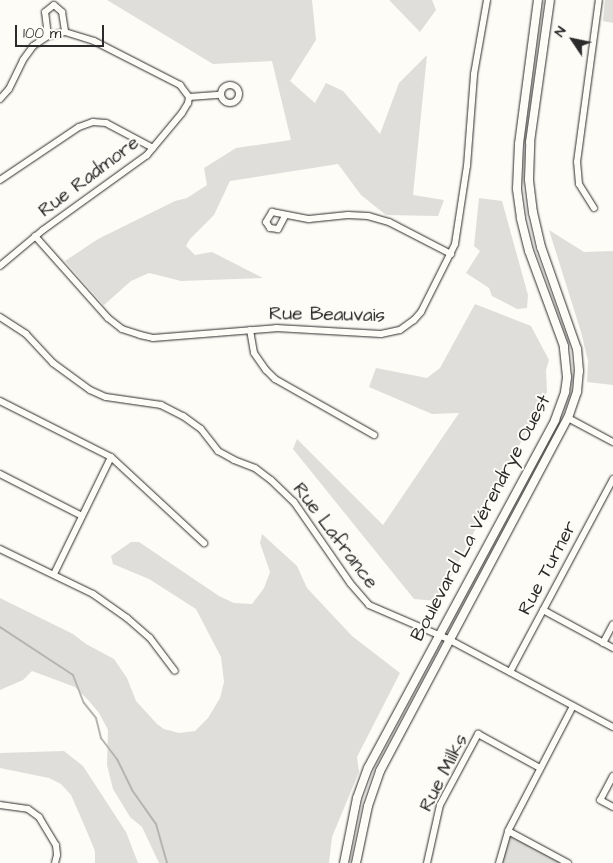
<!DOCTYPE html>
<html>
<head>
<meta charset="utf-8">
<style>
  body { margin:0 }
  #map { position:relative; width:613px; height:863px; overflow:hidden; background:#fdfcf7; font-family:"Architects Daughter",sans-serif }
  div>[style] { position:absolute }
  .green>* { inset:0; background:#dfdeda }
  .stream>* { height:2px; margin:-1px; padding:0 1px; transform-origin:1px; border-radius:1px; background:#b5b4b1 }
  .roads { filter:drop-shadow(0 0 1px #2b2b2b) drop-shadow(0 0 1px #2b2b2b) }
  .minor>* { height:6px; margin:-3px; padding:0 3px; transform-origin:3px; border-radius:3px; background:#fdfcf7 }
  .minor>.ring { margin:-3px; padding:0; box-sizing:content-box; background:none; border:6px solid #fdfcf7; border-radius:50% }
  .major>* { height:8px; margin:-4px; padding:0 4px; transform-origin:4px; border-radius:4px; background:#fdfcf7 }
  span { translate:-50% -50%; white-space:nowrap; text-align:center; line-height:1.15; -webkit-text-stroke:4px #fdfcf7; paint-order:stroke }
  .street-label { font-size:19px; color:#2b2b2b }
  .north { position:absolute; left:548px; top:15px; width:50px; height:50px; -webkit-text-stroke:4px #fdfcf7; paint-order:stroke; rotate:304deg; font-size:14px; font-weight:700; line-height:20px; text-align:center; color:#2b2b2b }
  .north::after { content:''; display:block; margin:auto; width:18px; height:22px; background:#2b2b2b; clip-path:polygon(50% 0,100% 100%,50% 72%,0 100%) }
  .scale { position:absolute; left:15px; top:25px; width:89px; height:22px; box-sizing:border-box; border:2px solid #2b2b2b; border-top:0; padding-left:6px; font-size:15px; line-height:18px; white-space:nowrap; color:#2b2b2b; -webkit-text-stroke:4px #fdfcf7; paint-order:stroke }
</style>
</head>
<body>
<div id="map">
  <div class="green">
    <div style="clip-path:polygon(107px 0,312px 0,316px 40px,290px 81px,315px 103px,326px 83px,343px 91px,380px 134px,399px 83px,427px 55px,413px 195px,444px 200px,438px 216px,386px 215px,361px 195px,338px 164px,230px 181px,214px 215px,190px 239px,186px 246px,195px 255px,212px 252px,263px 278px,181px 281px,149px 273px,131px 281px,104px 305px,65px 261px,98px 239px,175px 201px,187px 198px,207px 185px,204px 168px,236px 148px,291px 140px,272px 61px,213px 64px)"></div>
    <div style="clip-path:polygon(389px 0,432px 0,436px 10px,420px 32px)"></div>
    <div style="clip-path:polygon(605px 0,613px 0,613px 23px,603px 21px)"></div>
    <div style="clip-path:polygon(479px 198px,502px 201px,528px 295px,527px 308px,517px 309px,492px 296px,489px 288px,466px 273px,480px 251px,474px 246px)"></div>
    <div style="clip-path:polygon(549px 230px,584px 252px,613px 251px,613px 385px,587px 382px,588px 361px,581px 332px)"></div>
    <div style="clip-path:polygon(475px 304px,531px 326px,549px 360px,546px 370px,547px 392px,438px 601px,414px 599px,293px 449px,297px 439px,383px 525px,459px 413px,432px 414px,369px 387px,376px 368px,427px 378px,440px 368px)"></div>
    <div style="clip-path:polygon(262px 534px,297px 566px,307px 588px,352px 636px,400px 673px,357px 757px,359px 772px,332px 837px,329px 863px,159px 863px,142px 827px,130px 817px,113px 789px,107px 765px,108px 730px,99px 713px,89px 701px,75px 687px,32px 671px,23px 680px,0 690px,0 598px,73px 634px,86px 644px,114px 659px,127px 678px,136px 701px,157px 724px,164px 729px,179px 733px,195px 731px,208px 718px,220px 698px,224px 682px,221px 657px,196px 609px,149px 579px,113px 564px,111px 556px,131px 542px,139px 542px,219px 596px,234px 603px,252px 604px,264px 588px,270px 572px,260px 543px)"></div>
    <div style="clip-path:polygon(64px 751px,83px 766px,126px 832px,138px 863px,95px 863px,95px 851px,85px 827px,71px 795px,61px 784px,49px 778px,0 768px,0 753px)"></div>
    <div style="clip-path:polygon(508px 831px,568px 863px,499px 863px)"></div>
  </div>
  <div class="stream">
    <div style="left:0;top:627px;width:87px;rotate:33.3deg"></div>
    <div style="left:73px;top:675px;width:30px;rotate:69deg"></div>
    <div style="left:84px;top:703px;width:19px;rotate:51deg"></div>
    <div style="left:96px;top:718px;width:21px;rotate:76deg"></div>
    <div style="left:101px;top:738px;width:26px;rotate:53deg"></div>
    <div style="left:117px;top:759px;width:34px;rotate:64deg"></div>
    <div style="left:132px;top:790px;width:42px;rotate:54.8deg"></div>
    <div style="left:156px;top:824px;width:41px;rotate:74.2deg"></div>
  </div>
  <div class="roads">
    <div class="minor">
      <div style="left:48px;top:36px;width:24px;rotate:-97deg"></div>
      <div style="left:45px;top:12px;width:11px;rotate:-38deg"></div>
      <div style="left:54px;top:5px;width:11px;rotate:41deg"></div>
      <div style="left:62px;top:12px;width:20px;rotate:81deg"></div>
      <div class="ring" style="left:221px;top:85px;width:12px;height:12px"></div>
      <div style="left:189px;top:97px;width:31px;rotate:-4deg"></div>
      <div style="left:0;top:99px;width:13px;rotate:-48deg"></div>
      <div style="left:9px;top:89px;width:32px;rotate:-64deg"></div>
      <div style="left:23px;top:60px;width:17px;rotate:-54deg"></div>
      <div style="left:33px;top:46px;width:18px;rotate:-34deg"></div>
      <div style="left:48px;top:36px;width:17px;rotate:-13deg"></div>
      <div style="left:65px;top:32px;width:30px;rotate:17deg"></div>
      <div style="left:94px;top:41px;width:97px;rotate:27.1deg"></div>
      <div style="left:180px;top:85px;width:15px;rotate:53deg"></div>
      <div style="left:189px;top:97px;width:6px;rotate:99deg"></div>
      <div style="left:188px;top:103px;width:12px;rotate:121deg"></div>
      <div style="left:182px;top:113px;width:55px;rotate:129.8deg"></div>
      <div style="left:147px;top:155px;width:128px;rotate:144.2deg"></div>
      <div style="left:43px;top:230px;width:56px;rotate:140.1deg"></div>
      <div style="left:0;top:180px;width:95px;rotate:-33.9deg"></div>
      <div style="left:79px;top:127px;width:15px;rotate:-20deg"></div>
      <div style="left:93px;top:122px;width:13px;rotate:4deg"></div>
      <div style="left:106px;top:123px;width:53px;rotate:28deg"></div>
      <div style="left:594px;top:208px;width:28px;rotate:-122deg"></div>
      <div style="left:579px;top:184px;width:22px;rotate:-95deg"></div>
      <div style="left:577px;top:162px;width:163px;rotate:-82.3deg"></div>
      <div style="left:285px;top:216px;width:15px;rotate:118deg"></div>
      <div style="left:278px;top:229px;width:8px;rotate:-173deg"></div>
      <div style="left:270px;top:228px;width:7px;rotate:-124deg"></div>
      <div style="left:266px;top:222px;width:12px;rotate:-59deg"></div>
      <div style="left:272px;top:212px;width:38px;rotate:11deg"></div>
      <div style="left:309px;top:219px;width:39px;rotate:-6deg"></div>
      <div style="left:348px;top:215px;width:20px;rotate:3deg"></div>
      <div style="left:368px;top:216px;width:22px;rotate:16deg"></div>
      <div style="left:389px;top:222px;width:70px;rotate:27.3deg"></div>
      <div style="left:35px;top:236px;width:110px;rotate:48.3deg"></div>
      <div style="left:108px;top:318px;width:18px;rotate:38deg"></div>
      <div style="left:122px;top:329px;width:19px;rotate:18deg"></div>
      <div style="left:140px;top:335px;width:13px;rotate:13deg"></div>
      <div style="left:153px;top:338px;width:123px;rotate:-4.6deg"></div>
      <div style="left:276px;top:328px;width:105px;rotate:3.3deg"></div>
      <div style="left:381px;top:334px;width:19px;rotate:-12deg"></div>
      <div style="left:400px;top:330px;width:17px;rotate:-36deg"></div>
      <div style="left:414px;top:320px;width:11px;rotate:-49deg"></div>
      <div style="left:421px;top:312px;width:76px;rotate:-63.4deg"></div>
      <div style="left:455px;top:244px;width:79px;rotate:-81.3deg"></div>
      <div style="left:467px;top:166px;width:92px;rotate:-85.6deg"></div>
      <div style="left:474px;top:74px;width:75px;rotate:-80deg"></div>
      <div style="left:0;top:317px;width:31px;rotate:33deg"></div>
      <div style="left:26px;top:334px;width:40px;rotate:47deg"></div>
      <div style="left:53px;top:363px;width:46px;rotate:36.1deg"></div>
      <div style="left:90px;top:390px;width:17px;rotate:24deg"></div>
      <div style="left:106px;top:397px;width:56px;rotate:8.3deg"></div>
      <div style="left:161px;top:405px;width:25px;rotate:27deg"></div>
      <div style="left:183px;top:416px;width:22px;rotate:36deg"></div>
      <div style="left:201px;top:429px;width:28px;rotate:52deg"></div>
      <div style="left:218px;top:451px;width:18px;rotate:29deg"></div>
      <div style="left:234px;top:460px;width:22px;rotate:21deg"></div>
      <div style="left:255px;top:468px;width:20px;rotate:37deg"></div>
      <div style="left:271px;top:480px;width:32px;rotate:44deg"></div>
      <div style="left:294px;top:502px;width:98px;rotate:55.3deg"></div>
      <div style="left:350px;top:583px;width:29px;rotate:49deg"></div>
      <div style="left:369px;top:605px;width:86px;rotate:23.3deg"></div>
      <div style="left:448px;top:639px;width:187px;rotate:28.1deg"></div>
      <div style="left:250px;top:330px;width:23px;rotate:80deg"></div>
      <div style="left:254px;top:353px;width:21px;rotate:55deg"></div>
      <div style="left:266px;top:370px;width:13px;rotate:45deg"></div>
      <div style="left:275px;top:379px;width:114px;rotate:29.5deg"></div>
      <div style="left:0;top:401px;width:124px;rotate:26.8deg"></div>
      <div style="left:111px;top:457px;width:127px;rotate:42.8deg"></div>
      <div style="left:568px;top:418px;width:51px;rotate:28.1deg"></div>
      <div style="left:0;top:474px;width:92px;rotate:27.1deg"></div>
      <div style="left:0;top:549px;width:103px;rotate:25.8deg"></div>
      <div style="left:93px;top:594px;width:42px;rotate:35.2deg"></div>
      <div style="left:127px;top:618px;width:30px;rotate:41deg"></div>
      <div style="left:150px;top:638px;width:41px;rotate:52.9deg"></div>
      <div style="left:54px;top:574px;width:130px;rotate:-64deg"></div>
      <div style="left:543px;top:610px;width:80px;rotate:28.5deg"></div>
      <div style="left:603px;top:643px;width:21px;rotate:-62deg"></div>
      <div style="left:510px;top:672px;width:219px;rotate:-61.9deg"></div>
      <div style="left:613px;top:776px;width:27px;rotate:118deg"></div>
      <div style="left:600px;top:800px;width:15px;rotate:28deg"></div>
      <div style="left:0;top:805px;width:28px;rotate:8deg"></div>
      <div style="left:28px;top:809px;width:14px;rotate:36deg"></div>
      <div style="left:39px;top:817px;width:33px;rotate:59deg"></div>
      <div style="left:56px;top:845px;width:10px;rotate:84deg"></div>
      <div style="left:57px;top:855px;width:8px;rotate:104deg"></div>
      <div style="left:508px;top:831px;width:68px;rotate:28.1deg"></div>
      <div style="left:427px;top:863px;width:59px;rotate:-77.4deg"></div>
      <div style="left:440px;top:805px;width:81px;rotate:-61.8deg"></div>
      <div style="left:478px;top:734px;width:71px;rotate:28.7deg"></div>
      <div style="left:499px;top:863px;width:33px;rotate:-74deg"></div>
      <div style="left:508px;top:831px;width:141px;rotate:-62.5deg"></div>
    </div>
    <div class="major">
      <div style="left:344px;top:863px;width:66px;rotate:-78.7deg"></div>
      <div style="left:357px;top:798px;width:32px;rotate:-70deg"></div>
      <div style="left:368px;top:768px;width:395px;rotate:-61.7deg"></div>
      <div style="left:555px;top:420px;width:30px;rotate:-70deg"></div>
      <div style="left:565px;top:392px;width:15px;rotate:-82deg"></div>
      <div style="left:567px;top:377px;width:31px;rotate:-96deg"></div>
      <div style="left:564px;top:346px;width:101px;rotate:-110.2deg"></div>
      <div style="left:529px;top:251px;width:34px;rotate:-104deg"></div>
      <div style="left:521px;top:218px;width:30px;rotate:-98deg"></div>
      <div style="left:517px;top:188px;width:44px;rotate:-87.4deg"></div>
      <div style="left:519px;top:144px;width:145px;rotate:-82.5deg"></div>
      <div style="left:356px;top:863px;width:58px;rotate:-78.1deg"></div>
      <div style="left:368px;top:806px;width:37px;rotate:-71deg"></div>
      <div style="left:380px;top:771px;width:400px;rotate:-62deg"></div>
      <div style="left:568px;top:418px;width:28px;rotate:-71deg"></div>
      <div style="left:577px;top:392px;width:21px;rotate:-85deg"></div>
      <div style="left:579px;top:371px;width:22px;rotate:-95deg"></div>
      <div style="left:577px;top:349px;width:108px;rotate:-109.4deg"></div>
      <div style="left:541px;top:247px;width:35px;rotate:-103deg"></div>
      <div style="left:533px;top:213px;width:34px;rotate:-97deg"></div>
      <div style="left:529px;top:179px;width:37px;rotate:-88deg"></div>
      <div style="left:530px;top:142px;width:143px;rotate:-82deg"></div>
    </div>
  </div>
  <div class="street-label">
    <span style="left:89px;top:177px;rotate:-37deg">Rue Radmore</span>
    <span style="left:327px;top:315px;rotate:1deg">Rue Beauvais</span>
    <span style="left:481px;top:518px;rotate:-62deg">Boulevard La Vérendrye Ouest</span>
    <span style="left:335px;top:536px;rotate:53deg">Rue Lafrance</span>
    <span style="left:548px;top:568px;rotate:-62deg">Rue Turner</span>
    <span style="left:444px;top:773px;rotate:-63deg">Rue Milks</span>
  </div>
  <div class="north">N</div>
  <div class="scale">100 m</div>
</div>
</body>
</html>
